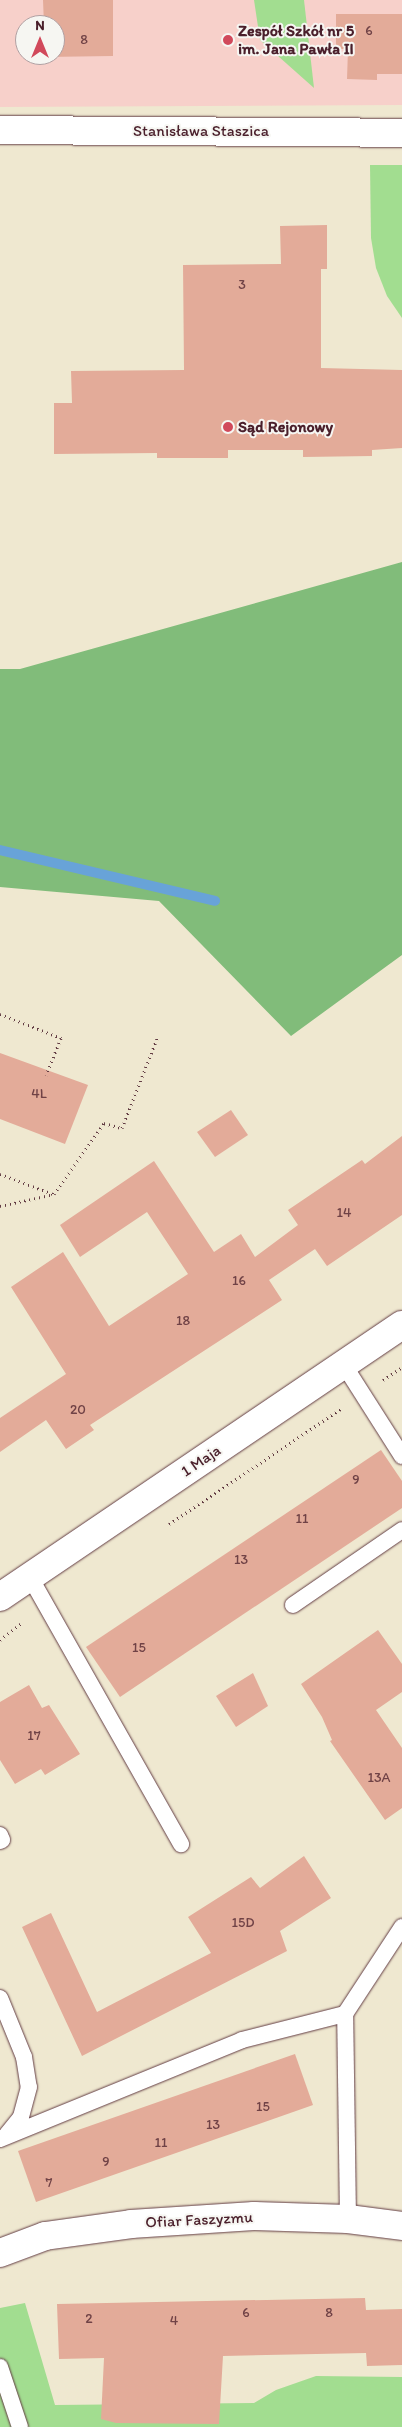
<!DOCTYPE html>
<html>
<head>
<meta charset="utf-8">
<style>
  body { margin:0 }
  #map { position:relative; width:402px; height:2427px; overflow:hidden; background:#efe8d0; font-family:Itim,sans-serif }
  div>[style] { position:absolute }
  .built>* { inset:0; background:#f7d0ca }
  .green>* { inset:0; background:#a2dd90 }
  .forest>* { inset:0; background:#81bc7a }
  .stream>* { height:10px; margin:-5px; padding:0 5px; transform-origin:5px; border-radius:5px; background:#68a3d8 }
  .building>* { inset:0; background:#e3ab99 }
  .path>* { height:3px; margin-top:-1.5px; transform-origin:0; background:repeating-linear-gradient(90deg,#633d44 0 1px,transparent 0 5px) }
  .roads { filter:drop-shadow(0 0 1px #633d44) drop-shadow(0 0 1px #633d44) }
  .lane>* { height:16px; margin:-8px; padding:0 8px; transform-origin:8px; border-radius:8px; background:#fff }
  .street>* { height:28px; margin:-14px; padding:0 14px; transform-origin:14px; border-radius:14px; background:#fff }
  .dots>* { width:14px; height:14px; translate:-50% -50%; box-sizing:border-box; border:2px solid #f6f6f2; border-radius:50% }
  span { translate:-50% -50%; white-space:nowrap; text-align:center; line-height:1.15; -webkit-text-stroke:4px #f6f6f2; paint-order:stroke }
  .number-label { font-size:14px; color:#704246 }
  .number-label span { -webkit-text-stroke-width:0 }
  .poi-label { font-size:16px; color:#4a1f2b; font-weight:700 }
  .left { translate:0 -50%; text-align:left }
  .street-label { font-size:16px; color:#4a1f2b }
  .north { position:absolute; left:15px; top:15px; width:50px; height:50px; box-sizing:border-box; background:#f6f6f2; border:1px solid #b1a0a2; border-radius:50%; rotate:0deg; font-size:14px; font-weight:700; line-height:20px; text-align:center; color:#4a1f2b }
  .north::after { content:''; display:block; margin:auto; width:18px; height:22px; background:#d1495b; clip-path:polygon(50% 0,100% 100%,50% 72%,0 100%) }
</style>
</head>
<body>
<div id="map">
  <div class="built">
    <div style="clip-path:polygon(evenodd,0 0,402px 0,402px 105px,0 107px,0 0,25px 25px,55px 25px,55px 55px,25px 55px,25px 25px)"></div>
  </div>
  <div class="green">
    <div style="clip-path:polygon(254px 0,304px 0,314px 88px,260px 40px)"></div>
    <div style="clip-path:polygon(370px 165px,402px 165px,402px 318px,387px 296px,376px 268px,371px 238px)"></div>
    <div style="clip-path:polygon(25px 2303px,55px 2405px,254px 2403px,276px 2390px,316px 2376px,402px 2377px,402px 2427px,0 2427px,0 2308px)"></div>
  </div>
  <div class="forest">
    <div style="clip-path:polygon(402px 562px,402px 955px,291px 1036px,159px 901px,0 887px,0 669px,20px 669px)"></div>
  </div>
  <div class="stream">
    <div style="left:0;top:850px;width:221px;rotate:13.3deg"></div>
  </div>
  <div class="building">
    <div style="clip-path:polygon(43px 0,113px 0,113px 56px,45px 57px,45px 55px,55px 55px,55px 25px,44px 25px)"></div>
    <div style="clip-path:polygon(336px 14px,402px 14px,402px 74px,377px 74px,377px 80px,347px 79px,348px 49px,336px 49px)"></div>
    <div style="clip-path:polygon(327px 225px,327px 269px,321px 269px,321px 368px,402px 370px,402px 448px,372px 450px,372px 456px,303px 457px,303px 450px,228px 450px,228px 458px,157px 458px,157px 453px,54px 454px,54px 403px,72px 403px,71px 371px,184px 370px,183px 265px,281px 264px,280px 226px)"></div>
    <div style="clip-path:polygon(0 1053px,88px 1085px,65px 1144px,0 1119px)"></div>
    <div style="clip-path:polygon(231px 1110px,248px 1135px,215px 1157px,197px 1132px)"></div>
    <div style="clip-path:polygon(402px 1136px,402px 1215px,327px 1266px,315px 1249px,269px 1280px,282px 1300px,90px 1425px,94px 1430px,66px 1449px,46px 1420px,0 1452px,0 1418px,66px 1374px,11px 1287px,63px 1252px,109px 1326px,188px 1274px,147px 1212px,80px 1257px,60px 1225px,154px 1161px,214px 1252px,241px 1234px,255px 1257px,298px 1225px,288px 1210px,362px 1160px,365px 1164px)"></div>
    <div style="clip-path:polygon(381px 1450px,402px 1481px,402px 1508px,120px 1697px,86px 1647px)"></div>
    <div style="clip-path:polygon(378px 1630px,402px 1664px,402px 1692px,376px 1710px,402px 1748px,402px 1808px,385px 1820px,330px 1741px,332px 1740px,322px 1717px,301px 1684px)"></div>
    <div style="clip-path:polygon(253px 1673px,268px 1706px,236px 1727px,216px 1696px)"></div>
    <div style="clip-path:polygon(29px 1685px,42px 1708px,49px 1705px,80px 1754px,45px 1775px,41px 1769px,15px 1784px,0 1760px,0 1702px)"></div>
    <div style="clip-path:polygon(304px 1856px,331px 1898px,280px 1931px,287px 1951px,82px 2056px,22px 1927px,51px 1913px,97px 2012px,211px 1953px,188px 1917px,251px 1877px,260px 1888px)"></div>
    <div style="clip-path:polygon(295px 2054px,313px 2105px,36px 2202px,18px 2151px)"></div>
    <div style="clip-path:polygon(365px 2298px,366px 2310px,402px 2309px,402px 2365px,367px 2366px,366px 2353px,223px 2356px,219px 2424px,116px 2423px,101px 2419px,104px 2358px,59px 2359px,57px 2304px)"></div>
  </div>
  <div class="path">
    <div style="left:0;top:1014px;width:66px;rotate:21.5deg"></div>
    <div style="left:61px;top:1038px;width:40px;rotate:112deg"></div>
    <div style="left:0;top:1174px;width:57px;rotate:20.7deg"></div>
    <div style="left:0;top:1206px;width:55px;rotate:-12.5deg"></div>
    <div style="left:54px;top:1194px;width:87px;rotate:-54.8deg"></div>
    <div style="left:104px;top:1123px;width:19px;rotate:16deg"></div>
    <div style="left:122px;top:1128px;width:99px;rotate:-68.6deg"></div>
    <div style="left:383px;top:1380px;width:23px;rotate:-34deg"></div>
    <div style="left:169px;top:1524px;width:207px;rotate:-33.8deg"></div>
    <div style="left:0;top:1640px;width:29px;rotate:-38deg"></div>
  </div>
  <div class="roads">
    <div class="lane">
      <div style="left:344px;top:1365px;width:108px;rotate:57.5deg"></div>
      <div style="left:30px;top:1577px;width:307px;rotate:60.5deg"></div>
      <div style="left:293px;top:1605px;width:132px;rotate:-34.5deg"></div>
      <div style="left:0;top:1835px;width:5px;rotate:68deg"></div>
      <div style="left:2px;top:1840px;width:2px;rotate:153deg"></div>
      <div style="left:0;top:1998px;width:64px;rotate:67.9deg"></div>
      <div style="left:24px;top:2057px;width:30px;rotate:81deg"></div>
      <div style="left:29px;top:2087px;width:31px;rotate:105deg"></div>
      <div style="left:21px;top:2117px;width:22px;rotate:129deg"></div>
      <div style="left:0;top:2139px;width:261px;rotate:-22.2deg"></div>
      <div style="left:242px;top:2040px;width:106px;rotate:-14.2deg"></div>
      <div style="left:348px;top:2219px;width:205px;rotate:-90.8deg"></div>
      <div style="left:345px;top:2014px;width:104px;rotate:-56.8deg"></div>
      <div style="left:0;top:2367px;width:63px;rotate:71.6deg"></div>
    </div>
    <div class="street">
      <div style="left:0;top:130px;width:402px;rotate:0.4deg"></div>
      <div style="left:0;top:1597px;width:485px;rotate:-34.1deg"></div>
      <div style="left:0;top:2253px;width:48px;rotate:-20.7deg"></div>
      <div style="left:45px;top:2236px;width:87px;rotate:-7.9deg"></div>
      <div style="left:131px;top:2224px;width:123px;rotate:-3.7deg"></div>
      <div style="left:254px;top:2216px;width:94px;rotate:1.8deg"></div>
      <div style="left:348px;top:2219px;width:54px;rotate:7.4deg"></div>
    </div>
  </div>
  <div class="dots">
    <div style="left:228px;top:40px;background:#d1495b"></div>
    <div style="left:228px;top:427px;background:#d1495b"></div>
  </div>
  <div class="number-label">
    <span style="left:369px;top:31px">6</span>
    <span style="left:84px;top:40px">8</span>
    <span style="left:242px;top:285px">3</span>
    <span style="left:39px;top:1094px">4L</span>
    <span style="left:344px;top:1213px">14</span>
    <span style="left:239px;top:1281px">16</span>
    <span style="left:183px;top:1321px">18</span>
    <span style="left:78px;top:1410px">20</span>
    <span style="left:356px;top:1480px">9</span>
    <span style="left:302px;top:1519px">11</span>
    <span style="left:241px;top:1560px">13</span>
    <span style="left:139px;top:1648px">15</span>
    <span style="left:34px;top:1736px">17</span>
    <span style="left:379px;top:1778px">13A</span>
    <span style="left:243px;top:1923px">15D</span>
    <span style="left:263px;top:2107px">15</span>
    <span style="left:213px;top:2125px">13</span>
    <span style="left:161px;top:2143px">11</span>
    <span style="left:106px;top:2162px">9</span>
    <span style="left:49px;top:2183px">7</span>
    <span style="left:246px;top:2313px">6</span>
    <span style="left:329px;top:2313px">8</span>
    <span style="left:89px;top:2319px">2</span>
    <span style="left:174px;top:2321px">4</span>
  </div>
  <div class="poi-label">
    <span class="left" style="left:238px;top:40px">Zespół Szkół nr 5<br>im. Jana Pawła II</span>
    <span class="left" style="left:238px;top:427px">Sąd Rejonowy</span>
  </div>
  <div class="street-label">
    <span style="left:201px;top:131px">Stanisława Staszica</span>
    <span style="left:201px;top:1461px;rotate:-34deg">1 Maja</span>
    <span style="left:199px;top:2220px;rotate:-3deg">Ofiar Faszyzmu</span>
  </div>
  <div class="north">N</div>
</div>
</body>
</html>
